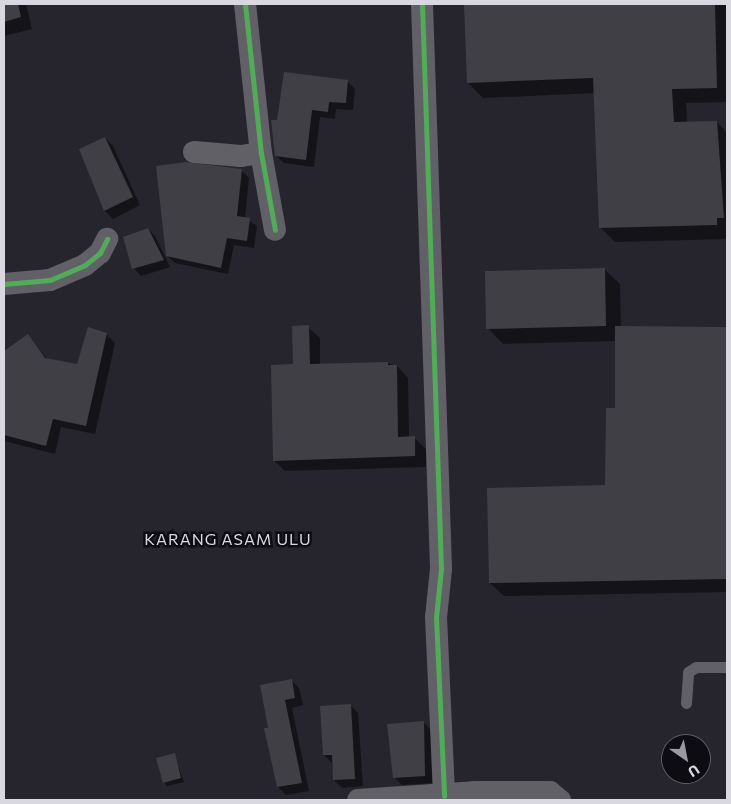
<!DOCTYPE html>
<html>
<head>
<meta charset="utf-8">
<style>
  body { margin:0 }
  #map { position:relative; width:731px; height:804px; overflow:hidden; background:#26242c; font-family:Commissioner,sans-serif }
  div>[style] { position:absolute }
  .shadow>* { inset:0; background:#0007 }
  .building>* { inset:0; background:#413f46 }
  .lane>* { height:11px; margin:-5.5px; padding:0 5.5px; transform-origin:5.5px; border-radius:5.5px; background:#626067 }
  .street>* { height:22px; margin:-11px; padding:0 11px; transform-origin:11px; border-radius:11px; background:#626067 }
  .cycleway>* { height:5px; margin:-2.5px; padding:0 2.5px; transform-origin:2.5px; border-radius:2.5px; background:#51ab58 }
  span { translate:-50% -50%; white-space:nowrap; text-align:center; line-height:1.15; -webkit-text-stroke:5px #0d0c12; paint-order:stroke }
  .quarter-label { font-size:16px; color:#d9d7e0; letter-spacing:1px }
  .frame { position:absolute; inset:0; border:5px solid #d9d7e0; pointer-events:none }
  .north { position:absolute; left:661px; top:734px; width:50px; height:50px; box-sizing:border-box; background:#0d0c12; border:1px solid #5f5d64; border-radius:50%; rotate:147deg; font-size:14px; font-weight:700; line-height:20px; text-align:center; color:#d9d7e0 }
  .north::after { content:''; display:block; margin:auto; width:18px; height:22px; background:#9a98a1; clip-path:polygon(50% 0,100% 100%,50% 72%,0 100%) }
</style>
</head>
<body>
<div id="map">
  <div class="shadow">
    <div style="clip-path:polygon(4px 4px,26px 4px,32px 29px,4px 36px)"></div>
    <div style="clip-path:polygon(466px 4px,726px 4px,727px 102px,686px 103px,687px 123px,717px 122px,727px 133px,727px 239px,615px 242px,600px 227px,595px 93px,483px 98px,468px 83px)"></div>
    <div style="clip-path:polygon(347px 81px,355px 89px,353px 110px,336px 109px,335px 119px,320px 117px,314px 167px,284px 163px,276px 156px,278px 122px)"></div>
    <div style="clip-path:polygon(105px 138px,113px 146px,140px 205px,113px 219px,105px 211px,81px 150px)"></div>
    <div style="clip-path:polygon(241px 170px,249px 178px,245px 218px,257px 226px,254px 248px,234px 245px,228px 274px,175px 263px,167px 256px)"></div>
    <div style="clip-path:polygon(148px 229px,155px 236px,170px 267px,141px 276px,134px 268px)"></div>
    <div style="clip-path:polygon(604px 269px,620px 284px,621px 327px,727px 329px,727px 592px,504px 596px,490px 583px,607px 486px,617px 409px,616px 341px,503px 344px,488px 328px)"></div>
    <div style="clip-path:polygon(308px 327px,320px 338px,320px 365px,387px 363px,397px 366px,408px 378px,409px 438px,414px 438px,426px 449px,426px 467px,285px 471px,274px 460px,294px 365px)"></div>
    <div style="clip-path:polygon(106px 334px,115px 343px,95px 434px,61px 427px,55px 454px,4px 441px,4px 353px,28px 336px,47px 359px,78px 366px)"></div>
    <div style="clip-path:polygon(291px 680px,299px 688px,303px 705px,292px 708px,309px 791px,286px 795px,278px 787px,269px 729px)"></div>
    <div style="clip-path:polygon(350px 705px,358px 713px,363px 786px,342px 788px,334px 780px,332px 763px,324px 755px)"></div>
    <div style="clip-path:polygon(423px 722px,431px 730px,432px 783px,402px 785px,394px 777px)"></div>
    <div style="clip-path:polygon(174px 755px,184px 782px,167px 786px,164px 782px)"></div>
  </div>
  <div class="building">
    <div style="clip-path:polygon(4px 4px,18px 4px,21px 17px,4px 22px)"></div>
    <div style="clip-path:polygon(464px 4px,715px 4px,717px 88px,672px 89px,674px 122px,717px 121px,724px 218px,717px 218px,717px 225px,599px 228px,593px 78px,467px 83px)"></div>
    <div style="clip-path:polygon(284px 72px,348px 80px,346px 103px,329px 102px,328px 112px,312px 110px,306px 160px,275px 156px,271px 120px,277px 120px)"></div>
    <div style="clip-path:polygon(105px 137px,133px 197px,104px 211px,79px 149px)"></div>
    <div style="clip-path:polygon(186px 162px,242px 169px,237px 216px,250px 218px,247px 241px,227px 238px,221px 268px,166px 256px,156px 166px)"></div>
    <div style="clip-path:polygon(148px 228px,164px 260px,132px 269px,123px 237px)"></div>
    <div style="clip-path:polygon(605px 268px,606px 326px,486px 329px,485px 271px)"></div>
    <div style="clip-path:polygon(309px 325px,310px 364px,388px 362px,388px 365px,397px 365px,398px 437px,415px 436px,415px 456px,273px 461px,271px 365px,293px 364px,292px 326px)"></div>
    <div style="clip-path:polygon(615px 326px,727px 327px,727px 579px,489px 583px,487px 488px,605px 485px,606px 408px,615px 408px)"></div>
    <div style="clip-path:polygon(88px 327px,107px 333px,86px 426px,53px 419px,46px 446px,4px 435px,4px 351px,28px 334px,45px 358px,77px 364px)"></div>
    <div style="clip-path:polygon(292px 679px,295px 698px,285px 700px,302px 783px,277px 787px,264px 728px,268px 728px,260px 685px)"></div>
    <div style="clip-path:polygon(351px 704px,355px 779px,333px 780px,332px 755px,323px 755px,320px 706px)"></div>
    <div style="clip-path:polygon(424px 721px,425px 776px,393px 778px,387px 724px)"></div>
    <div style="clip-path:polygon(175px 753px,181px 778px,163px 783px,156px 758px)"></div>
  </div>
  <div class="lane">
    <div style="left:686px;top:703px;width:31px;rotate:-86deg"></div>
    <div style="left:688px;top:672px;width:9px;rotate:-32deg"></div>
    <div style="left:696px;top:667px;width:31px"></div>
  </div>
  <div class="street">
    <div style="left:245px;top:4px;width:150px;rotate:83.9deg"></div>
    <div style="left:261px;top:153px;width:78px;rotate:79.7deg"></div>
    <div style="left:422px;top:4px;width:565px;rotate:88.07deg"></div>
    <div style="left:441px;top:569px;width:48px;rotate:95.9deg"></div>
    <div style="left:436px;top:617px;width:179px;rotate:87.4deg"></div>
    <div style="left:194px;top:152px;width:47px;rotate:4.9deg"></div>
    <div style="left:241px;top:156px;width:20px;rotate:-9deg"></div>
    <div style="left:4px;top:284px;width:46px;rotate:-5deg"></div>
    <div style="left:50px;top:280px;width:38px;rotate:-23deg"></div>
    <div style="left:85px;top:265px;width:19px;rotate:-39deg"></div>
    <div style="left:100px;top:253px;width:16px;rotate:-63deg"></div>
    <div style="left:358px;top:800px;width:116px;rotate:-3.9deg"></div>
    <div style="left:474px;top:792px;width:76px"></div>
    <div style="left:550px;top:792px;width:13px;rotate:39deg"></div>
  </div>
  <div class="cycleway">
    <div style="left:245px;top:4px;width:150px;rotate:83.9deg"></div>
    <div style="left:261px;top:153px;width:78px;rotate:79.7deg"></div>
    <div style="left:422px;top:4px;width:565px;rotate:88.07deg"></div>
    <div style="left:441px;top:569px;width:48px;rotate:95.9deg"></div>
    <div style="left:436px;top:617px;width:179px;rotate:87.4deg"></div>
    <div style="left:4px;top:284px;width:46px;rotate:-5deg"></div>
    <div style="left:50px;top:280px;width:38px;rotate:-23deg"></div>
    <div style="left:85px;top:265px;width:19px;rotate:-39deg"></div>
    <div style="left:100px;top:253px;width:16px;rotate:-63deg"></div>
  </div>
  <div class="quarter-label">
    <span style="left:228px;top:539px">KARANG ASAM ULU</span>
  </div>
  <div class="frame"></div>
  <div class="north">U</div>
</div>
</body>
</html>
